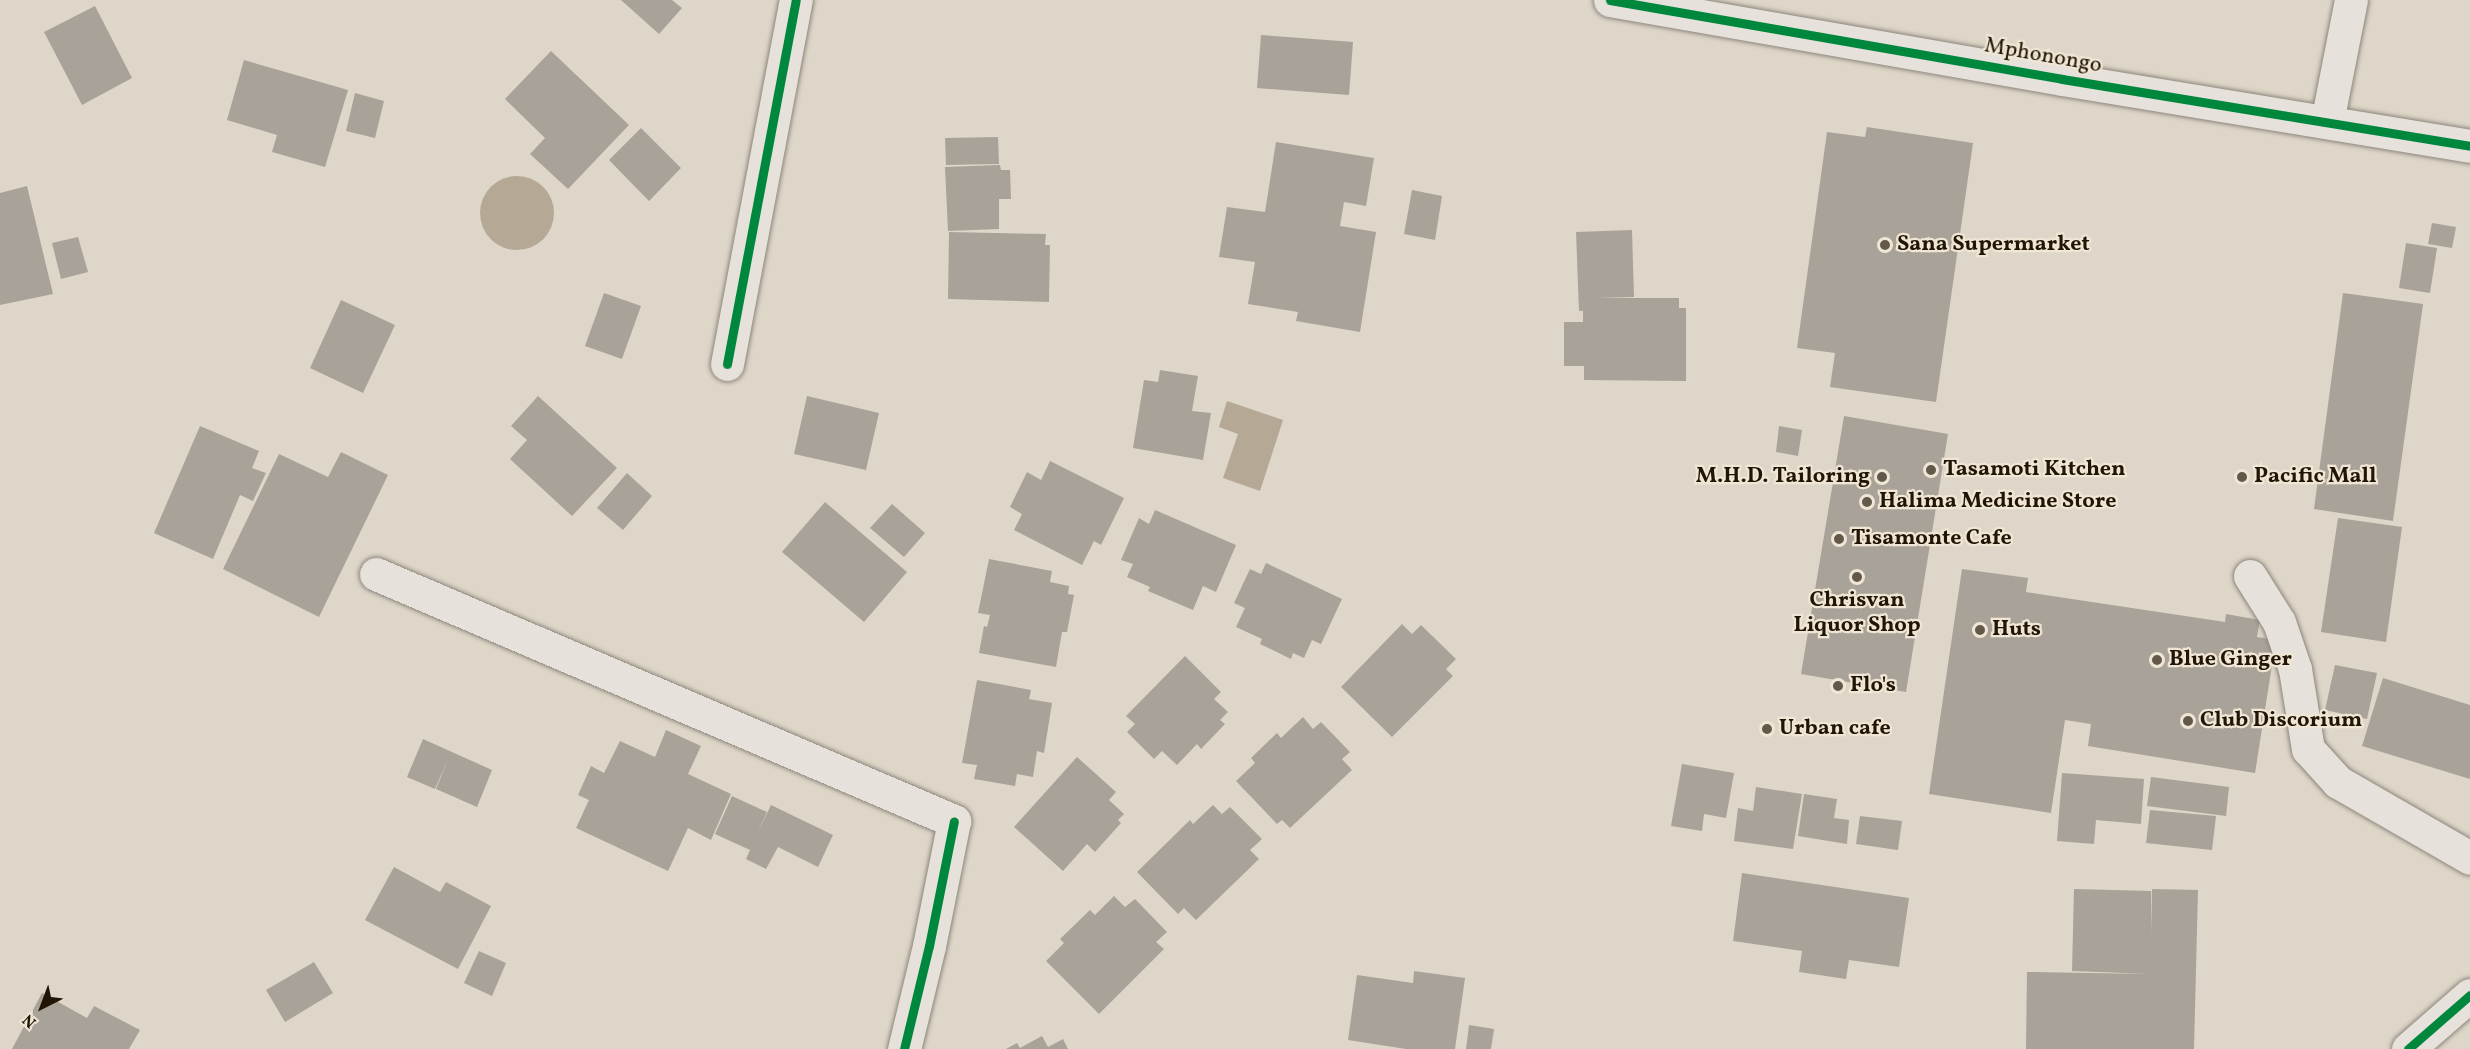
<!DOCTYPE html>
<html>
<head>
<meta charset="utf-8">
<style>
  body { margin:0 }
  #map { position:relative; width:2470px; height:1049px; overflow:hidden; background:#ded6c8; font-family:Vollkorn,serif }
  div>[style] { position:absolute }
  .water>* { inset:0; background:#b5a996 }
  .round { border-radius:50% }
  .building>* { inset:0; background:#a9a298 }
  .roads { filter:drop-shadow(0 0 2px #8c867c) drop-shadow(0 0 2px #8c867c) }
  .minor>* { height:33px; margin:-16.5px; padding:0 16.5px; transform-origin:16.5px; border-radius:16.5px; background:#e6e1da }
  .cycleway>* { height:9px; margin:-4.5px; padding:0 4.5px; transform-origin:4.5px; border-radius:4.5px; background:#00873e }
  .dots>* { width:16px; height:16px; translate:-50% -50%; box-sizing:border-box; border:3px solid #efe6d5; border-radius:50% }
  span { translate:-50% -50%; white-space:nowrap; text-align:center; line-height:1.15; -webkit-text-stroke:4.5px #efe6d5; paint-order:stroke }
  .street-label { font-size:22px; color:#211506 }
  .poi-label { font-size:22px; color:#211506; font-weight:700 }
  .left { translate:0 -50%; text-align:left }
  .right { translate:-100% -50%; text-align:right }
  .north { position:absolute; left:12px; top:977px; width:60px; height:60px; -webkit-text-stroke:4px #efe6d5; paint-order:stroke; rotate:222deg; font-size:16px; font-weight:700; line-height:24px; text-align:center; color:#211506 }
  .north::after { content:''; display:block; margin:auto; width:21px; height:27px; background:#211506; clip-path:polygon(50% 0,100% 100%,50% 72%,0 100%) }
</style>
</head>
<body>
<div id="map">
  <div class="water">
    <div class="round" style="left:480px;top:176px;width:74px;height:74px"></div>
    <div style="clip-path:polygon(1227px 401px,1283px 420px,1260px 491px,1223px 478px,1238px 434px,1219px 427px)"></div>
  </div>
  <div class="building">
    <div style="clip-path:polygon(621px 0,672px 0,682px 8px,659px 34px)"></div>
    <div style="clip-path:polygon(95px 6px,132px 78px,82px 105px,44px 32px)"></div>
    <div style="clip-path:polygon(1261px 35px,1353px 42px,1349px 95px,1257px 88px)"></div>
    <div style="clip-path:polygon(551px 51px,629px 125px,568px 189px,530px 154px,545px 138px,505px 99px)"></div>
    <div style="clip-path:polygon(244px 60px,348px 90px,325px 167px,272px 152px,277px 135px,227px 120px)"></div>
    <div style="clip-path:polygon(355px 93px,384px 101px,375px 138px,346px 131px)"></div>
    <div style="clip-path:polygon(1867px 127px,1973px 143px,1936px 402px,1830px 387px,1835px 353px,1797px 348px,1827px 132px,1865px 137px)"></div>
    <div style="clip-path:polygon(641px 128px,681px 168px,649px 201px,609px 160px)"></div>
    <div style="clip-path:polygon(998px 137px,999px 164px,946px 165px,945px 138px)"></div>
    <div style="clip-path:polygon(1276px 142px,1374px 158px,1366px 206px,1344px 202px,1340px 226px,1376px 232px,1360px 332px,1296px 321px,1298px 312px,1248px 304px,1255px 262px,1219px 257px,1227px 207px,1265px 212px)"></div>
    <div style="clip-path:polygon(1000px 165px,1001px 170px,1010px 170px,1011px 199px,999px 199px,999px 229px,948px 231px,945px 167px)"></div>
    <div style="clip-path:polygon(27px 186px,53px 294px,0 305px,0 193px)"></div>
    <div style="clip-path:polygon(1412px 190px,1442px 196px,1435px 240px,1404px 234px)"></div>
    <div style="clip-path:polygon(2432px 223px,2456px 227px,2452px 248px,2428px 244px)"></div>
    <div style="clip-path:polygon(1632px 230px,1634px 297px,1596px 298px,1679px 298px,1679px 308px,1686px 308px,1686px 381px,1584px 380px,1584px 366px,1564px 366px,1564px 322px,1583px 322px,1583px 311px,1579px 311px,1576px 232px)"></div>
    <div style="clip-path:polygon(949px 232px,1046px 234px,1045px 245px,1050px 245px,1049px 302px,948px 299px)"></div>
    <div style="clip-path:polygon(78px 237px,88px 272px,61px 279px,52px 243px)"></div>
    <div style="clip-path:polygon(2406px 243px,2437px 248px,2430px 293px,2399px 288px)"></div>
    <div style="clip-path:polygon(604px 293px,641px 306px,622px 359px,585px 346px)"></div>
    <div style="clip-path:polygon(2343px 293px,2423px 304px,2393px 521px,2314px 509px)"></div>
    <div style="clip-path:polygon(341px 300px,395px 325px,363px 393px,310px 368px)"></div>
    <div style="clip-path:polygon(1160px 370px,1198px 376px,1192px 411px,1211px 413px,1203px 460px,1133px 448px,1144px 380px,1158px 382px)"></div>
    <div style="clip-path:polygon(538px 396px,617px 468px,572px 516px,510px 459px,527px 440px,511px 426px)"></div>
    <div style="clip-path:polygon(807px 396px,879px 413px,866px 470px,794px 454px)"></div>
    <div style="clip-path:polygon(1844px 416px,1948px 434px,1906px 692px,1801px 674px)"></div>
    <div style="clip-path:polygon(200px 426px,259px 451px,252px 468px,266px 473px,253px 501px,240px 495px,213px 559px,154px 533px)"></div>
    <div style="clip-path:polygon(1779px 426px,1802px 430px,1798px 456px,1776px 452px)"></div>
    <div style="clip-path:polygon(341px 452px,388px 475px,319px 617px,223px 569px,279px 454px,328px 477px)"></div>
    <div style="clip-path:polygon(1050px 461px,1124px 498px,1101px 545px,1094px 541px,1082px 565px,1014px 530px,1022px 514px,1010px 507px,1027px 472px,1041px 480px)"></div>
    <div style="clip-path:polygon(627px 473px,652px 496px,623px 530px,597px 508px)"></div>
    <div style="clip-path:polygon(825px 502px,907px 572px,864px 622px,782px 552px)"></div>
    <div style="clip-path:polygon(892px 504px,925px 533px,904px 557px,870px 528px)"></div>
    <div style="clip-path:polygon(1155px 510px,1236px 545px,1216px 592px,1203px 586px,1193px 610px,1148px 591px,1150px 587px,1127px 577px,1133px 564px,1121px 560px,1139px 518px,1149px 524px)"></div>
    <div style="clip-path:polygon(2338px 518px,2402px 527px,2386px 642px,2321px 632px)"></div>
    <div style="clip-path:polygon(989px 559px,1052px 571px,1050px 582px,1069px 586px,1068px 594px,1074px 595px,1067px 632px,1062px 632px,1056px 667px,979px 653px,984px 626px,987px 627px,990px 615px,978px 613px)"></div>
    <div style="clip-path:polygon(1266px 563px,1342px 599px,1321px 644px,1312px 640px,1304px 658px,1293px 653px,1291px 659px,1260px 644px,1262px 639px,1236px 627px,1245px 608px,1234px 603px,1250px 569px,1261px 574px)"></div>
    <div style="clip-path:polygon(1962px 569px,2028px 578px,2026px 592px,2225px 622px,2226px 614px,2260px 620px,2257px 637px,2276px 640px,2255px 773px,2088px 746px,2091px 724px,2065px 720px,2051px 813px,1929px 794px)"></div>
    <div style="clip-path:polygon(1402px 624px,1412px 634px,1421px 625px,1456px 659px,1446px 669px,1453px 676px,1392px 737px,1341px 687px)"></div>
    <div style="clip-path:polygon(1185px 656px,1221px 692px,1214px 699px,1228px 712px,1220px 720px,1225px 724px,1201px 749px,1197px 744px,1177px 765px,1162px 751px,1154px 759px,1127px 732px,1135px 724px,1126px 716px)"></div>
    <div style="clip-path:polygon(2335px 665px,2377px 673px,2367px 719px,2325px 710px)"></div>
    <div style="clip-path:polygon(2383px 678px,2470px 705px,2470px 779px,2362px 746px)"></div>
    <div style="clip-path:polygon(977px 680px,1031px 690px,1029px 699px,1052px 703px,1044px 753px,1037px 751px,1033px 777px,1017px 774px,1015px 786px,974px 779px,977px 765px,962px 763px)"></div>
    <div style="clip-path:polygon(1303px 717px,1313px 729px,1321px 722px,1350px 752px,1342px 759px,1352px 770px,1290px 828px,1282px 820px,1277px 824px,1236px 781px,1255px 763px,1251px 758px,1277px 733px,1281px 738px)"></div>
    <div style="clip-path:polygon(666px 730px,701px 746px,688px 774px,731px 794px,711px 840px,688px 828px,668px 871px,576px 828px,589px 800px,578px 795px,591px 766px,604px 773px,620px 741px,655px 757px)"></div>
    <div style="clip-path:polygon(423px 739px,492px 770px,477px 807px,436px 789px,448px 759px,435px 789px,407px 777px)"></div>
    <div style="clip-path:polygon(1077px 757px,1116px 792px,1109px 800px,1124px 814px,1118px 820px,1121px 823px,1095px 852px,1087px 844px,1063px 871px,1014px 827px)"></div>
    <div style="clip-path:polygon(1682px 764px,1734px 773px,1726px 818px,1704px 814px,1702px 831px,1671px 826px)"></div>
    <div style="clip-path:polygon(2062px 773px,2144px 779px,2141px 824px,2096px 820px,2094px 844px,2057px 841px)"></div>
    <div style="clip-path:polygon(2151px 777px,2229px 787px,2226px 816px,2147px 806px)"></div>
    <div style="clip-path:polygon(1756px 787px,1802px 794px,1793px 849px,1734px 841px,1738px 808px,1753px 811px)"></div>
    <div style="clip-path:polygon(1804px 794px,1837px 799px,1834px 818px,1849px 820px,1847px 844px,1798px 836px)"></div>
    <div style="clip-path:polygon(732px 796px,767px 812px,757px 834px,771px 805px,833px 835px,818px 867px,778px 847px,766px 869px,746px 859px,750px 850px,715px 834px)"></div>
    <div style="clip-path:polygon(1213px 805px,1222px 814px,1230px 807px,1262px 839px,1250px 850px,1259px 859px,1196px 920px,1184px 908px,1178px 914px,1137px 872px,1190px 820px,1193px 824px)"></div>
    <div style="clip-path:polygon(2150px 810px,2216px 816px,2212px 850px,2146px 843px)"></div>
    <div style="clip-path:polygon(1860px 816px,1902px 821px,1898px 850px,1856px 844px)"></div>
    <div style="clip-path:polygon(394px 867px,440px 892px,446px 882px,491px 906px,458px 969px,365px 920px)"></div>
    <div style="clip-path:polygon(1742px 873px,1909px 898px,1899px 967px,1849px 960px,1846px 979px,1799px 972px,1802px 951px,1733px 941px)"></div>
    <div style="clip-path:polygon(2074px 889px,2151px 891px,2151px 935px,2152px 889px,2198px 890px,2194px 1049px,2026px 1049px,2027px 972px,2150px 974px,2072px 971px)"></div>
    <div style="clip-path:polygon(1114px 896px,1125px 907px,1135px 899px,1167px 932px,1156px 942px,1164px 949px,1099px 1014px,1046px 961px,1064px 943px,1060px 939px,1090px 910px,1095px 915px)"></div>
    <div style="clip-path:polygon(479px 951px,506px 963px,492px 996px,464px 983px)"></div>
    <div style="clip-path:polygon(314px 962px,333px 993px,285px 1022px,266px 990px)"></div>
    <div style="clip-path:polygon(1414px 971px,1465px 978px,1455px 1049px,1406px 1049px,1348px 1040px,1357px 975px,1413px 983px)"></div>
    <div style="clip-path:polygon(42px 993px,87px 1018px,94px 1006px,140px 1030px,129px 1049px,12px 1049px)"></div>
    <div style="clip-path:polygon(1469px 1025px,1494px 1029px,1491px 1049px,1466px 1049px)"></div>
    <div style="clip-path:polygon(1042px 1036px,1048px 1047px,1063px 1039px,1068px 1049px,1006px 1049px,1017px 1043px,1020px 1048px)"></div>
  </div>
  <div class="roads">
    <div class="minor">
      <div style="left:1610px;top:0;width:459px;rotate:9.9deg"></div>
      <div style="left:2062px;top:79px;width:413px;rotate:9.3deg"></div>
      <div style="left:2327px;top:122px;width:124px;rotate:-78.9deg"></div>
      <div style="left:727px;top:364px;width:370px;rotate:-79.3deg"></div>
      <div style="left:376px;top:574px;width:629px;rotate:23.14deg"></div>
      <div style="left:954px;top:821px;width:127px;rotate:101.3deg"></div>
      <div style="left:929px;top:946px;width:106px;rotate:103.6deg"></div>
      <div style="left:2250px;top:576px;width:54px;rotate:57.8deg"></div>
      <div style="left:2279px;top:622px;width:50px;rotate:71.2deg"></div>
      <div style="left:2295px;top:669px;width:81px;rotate:80.8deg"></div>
      <div style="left:2308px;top:749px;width:45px;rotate:47.7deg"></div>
      <div style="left:2338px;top:782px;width:152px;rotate:29.9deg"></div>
      <div style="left:2408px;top:1049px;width:82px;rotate:-41.1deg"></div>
    </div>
  </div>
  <div class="cycleway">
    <div style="left:1610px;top:0;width:459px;rotate:9.9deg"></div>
    <div style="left:2062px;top:79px;width:413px;rotate:9.3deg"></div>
    <div style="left:727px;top:364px;width:370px;rotate:-79.3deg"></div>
    <div style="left:904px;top:1049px;width:106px;rotate:-76.4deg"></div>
    <div style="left:929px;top:946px;width:127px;rotate:-78.7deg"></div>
    <div style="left:2408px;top:1049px;width:82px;rotate:-41.1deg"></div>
  </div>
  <div class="dots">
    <div style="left:1885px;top:245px;background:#63594a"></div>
    <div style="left:1931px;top:470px;background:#63594a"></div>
    <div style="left:1882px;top:477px;background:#63594a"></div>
    <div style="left:2242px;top:477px;background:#63594a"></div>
    <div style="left:1867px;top:502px;background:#63594a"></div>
    <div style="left:1839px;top:539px;background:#63594a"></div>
    <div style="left:1857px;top:577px;background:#63594a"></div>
    <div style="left:1980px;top:630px;background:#63594a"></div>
    <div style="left:2157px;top:660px;background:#63594a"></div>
    <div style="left:1838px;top:686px;background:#63594a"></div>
    <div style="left:2188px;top:721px;background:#63594a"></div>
    <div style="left:1767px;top:729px;background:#63594a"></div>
  </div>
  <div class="street-label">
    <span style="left:2043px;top:56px;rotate:10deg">Mphonongo</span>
  </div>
  <div class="poi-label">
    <span class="left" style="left:1897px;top:245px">Sana Supermarket</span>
    <span class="left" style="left:1943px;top:470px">Tasamoti Kitchen</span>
    <span class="right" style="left:1870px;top:477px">M.H.D. Tailoring</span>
    <span class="left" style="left:2254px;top:477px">Pacific Mall</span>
    <span class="left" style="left:1879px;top:502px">Halima Medicine Store</span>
    <span class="left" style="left:1851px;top:539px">Tisamonte Cafe</span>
    <span style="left:1857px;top:613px">Chrisvan<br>Liquor Shop</span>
    <span class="left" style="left:1992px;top:630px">Huts</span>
    <span class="left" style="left:2169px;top:660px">Blue Ginger</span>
    <span class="left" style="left:1850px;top:686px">Flo's</span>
    <span class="left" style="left:2200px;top:721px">Club Discorium</span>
    <span class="left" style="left:1779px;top:729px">Urban cafe</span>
  </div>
  <div class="north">N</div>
</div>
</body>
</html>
